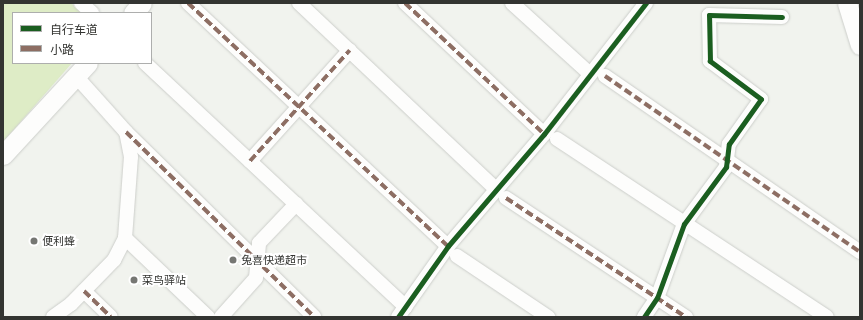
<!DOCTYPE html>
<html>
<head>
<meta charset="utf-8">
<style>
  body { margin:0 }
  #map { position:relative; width:863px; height:320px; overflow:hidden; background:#f1f3ee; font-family:Quicksand,"Noto Sans SC",sans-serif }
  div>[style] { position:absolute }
  .green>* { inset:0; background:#deecc6 }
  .roads { filter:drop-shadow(0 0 1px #ccceca) drop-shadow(0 0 1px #ccceca) }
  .street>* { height:14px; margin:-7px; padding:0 7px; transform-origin:7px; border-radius:7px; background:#fdfdfc }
  .secondary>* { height:19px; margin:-9.5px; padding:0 9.5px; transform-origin:9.5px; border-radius:9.5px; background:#fdfdfc }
  .quiet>* { height:4px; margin-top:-2px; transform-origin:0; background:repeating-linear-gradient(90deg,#8d6e63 0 8px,transparent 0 12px) }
  .cycleway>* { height:5px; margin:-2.5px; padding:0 2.5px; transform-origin:2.5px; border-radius:2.5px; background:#1b5e20 }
  .dots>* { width:11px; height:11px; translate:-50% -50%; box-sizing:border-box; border:2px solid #fff; border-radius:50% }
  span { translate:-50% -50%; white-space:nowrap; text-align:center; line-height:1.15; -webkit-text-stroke:4px #fff; paint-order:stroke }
  .poi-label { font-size:11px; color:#333431 }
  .left { translate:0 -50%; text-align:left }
  .frame { position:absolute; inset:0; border:4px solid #333431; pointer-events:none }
  .legend { position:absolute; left:12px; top:12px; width:140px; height:52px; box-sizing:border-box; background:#fff; border:1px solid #adaead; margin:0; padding:5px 7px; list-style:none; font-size:12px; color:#333431 }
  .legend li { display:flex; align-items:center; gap:8px; height:20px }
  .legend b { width:20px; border:1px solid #adaead }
</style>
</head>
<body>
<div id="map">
  <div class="green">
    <div style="clip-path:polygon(3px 3px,71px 3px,82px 13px,13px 13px,13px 63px,72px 63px,3px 142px)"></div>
  </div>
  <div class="roads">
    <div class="street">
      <div style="left:81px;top:3px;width:15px;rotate:42deg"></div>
      <div style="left:188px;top:3px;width:356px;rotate:43.1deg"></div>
      <div style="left:299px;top:3px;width:271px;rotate:43.4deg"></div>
      <div style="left:405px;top:3px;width:191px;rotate:43.3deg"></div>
      <div style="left:512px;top:3px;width:105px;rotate:42.3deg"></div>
      <div style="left:145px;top:63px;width:357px;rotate:43.1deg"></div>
      <div style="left:605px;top:76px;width:310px;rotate:34.6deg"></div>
      <div style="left:126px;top:132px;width:264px;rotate:44.5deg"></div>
      <div style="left:557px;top:139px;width:323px;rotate:33.4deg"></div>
      <div style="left:250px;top:161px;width:149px;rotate:-48deg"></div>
      <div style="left:506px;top:198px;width:216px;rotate:33.5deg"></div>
      <div style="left:125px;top:238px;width:115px;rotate:43.6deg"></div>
      <div style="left:457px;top:256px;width:110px;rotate:33.8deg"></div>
      <div style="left:84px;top:291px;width:37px;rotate:44deg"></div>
      <div style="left:53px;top:317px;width:22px;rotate:-36deg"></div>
      <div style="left:71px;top:304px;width:62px;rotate:-45.7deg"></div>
      <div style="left:114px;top:260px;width:25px;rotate:-63deg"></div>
      <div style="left:125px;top:238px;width:81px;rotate:-85.8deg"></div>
      <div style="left:131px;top:157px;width:25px;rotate:-101deg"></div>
      <div style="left:126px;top:132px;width:75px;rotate:-131.8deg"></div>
      <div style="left:221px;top:317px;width:52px;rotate:-48.1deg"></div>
      <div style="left:256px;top:278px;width:35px;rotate:-85deg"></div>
      <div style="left:259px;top:243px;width:54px;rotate:-46.5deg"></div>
      <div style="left:398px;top:317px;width:87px;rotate:-54.8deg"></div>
      <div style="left:448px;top:246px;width:148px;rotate:-49.4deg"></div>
      <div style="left:544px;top:134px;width:166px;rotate:-52.1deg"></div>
      <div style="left:644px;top:317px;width:23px;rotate:-56deg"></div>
      <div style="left:657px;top:298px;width:79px;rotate:-70deg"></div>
      <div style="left:684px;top:224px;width:71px;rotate:-53.6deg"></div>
      <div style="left:726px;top:167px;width:23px;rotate:-83deg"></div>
      <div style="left:729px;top:144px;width:55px;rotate:-54.6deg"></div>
      <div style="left:761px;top:99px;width:64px;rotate:-143.3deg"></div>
      <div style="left:710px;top:61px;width:46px;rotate:-91.2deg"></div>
      <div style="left:709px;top:15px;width:73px;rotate:1.6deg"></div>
    </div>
    <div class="secondary">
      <div style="left:847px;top:3px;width:44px;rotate:72.8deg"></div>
      <div style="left:133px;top:13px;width:13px;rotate:-48deg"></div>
      <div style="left:3px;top:155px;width:125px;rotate:-47.3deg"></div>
    </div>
  </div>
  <div class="quiet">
    <div style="left:188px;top:3px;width:356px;rotate:43.1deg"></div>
    <div style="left:405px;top:3px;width:191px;rotate:43.3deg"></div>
    <div style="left:605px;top:76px;width:310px;rotate:34.6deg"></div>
    <div style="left:126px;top:132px;width:264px;rotate:44.5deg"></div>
    <div style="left:250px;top:161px;width:149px;rotate:-48deg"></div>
    <div style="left:506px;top:198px;width:216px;rotate:33.5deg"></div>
    <div style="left:84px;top:291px;width:37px;rotate:44deg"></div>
  </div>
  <div class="cycleway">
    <div style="left:398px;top:317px;width:87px;rotate:-54.8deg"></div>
    <div style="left:448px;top:246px;width:148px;rotate:-49.4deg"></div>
    <div style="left:544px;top:134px;width:166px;rotate:-52.1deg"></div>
    <div style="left:644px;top:317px;width:23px;rotate:-56deg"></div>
    <div style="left:657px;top:298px;width:79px;rotate:-70deg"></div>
    <div style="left:684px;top:224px;width:71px;rotate:-53.6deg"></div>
    <div style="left:726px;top:167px;width:23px;rotate:-83deg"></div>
    <div style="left:729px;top:144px;width:55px;rotate:-54.6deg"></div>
    <div style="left:761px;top:99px;width:64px;rotate:-143.3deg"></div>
    <div style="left:710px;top:61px;width:46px;rotate:-91.2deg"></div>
    <div style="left:709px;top:15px;width:73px;rotate:1.6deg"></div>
  </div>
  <div class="dots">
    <div style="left:34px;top:241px;background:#767773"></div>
    <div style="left:233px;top:260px;background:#767773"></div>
    <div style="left:134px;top:280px;background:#767773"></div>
  </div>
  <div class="poi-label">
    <span class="left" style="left:42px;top:241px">便利蜂</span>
    <span class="left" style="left:241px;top:260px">兔喜快递超市</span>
    <span class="left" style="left:142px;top:280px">菜鸟驿站</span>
  </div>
  <div class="frame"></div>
  <ul class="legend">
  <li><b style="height:5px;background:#1b5e20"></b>自行车道</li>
  <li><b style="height:5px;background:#8d6e63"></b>小路</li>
  </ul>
</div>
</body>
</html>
